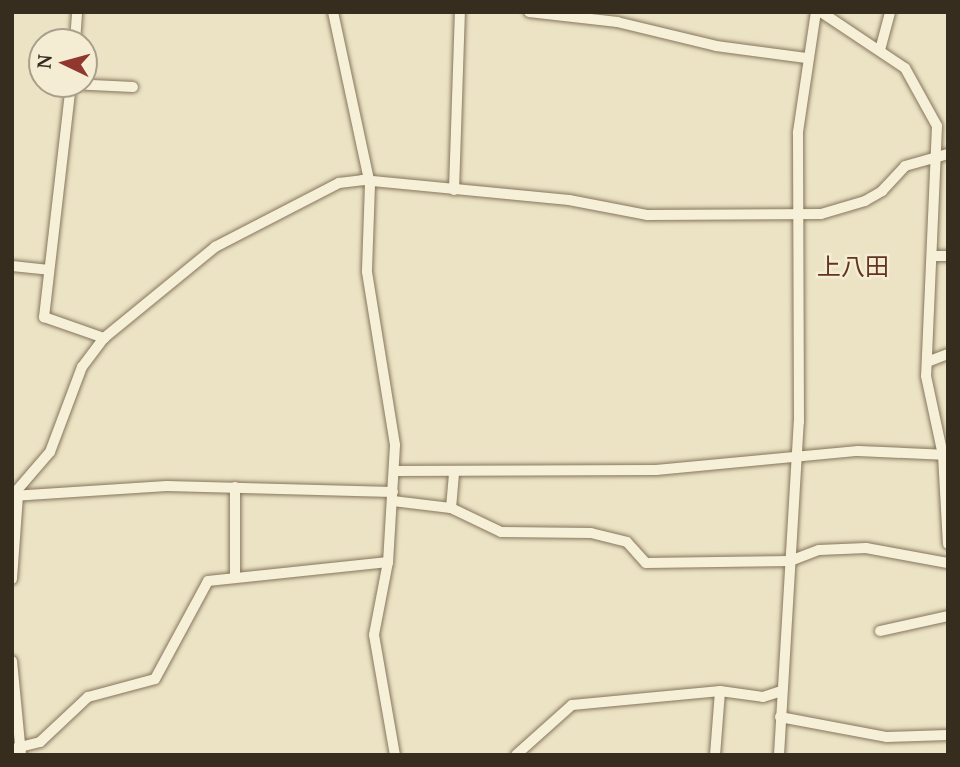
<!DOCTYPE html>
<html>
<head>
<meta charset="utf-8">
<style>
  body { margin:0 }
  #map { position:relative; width:960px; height:767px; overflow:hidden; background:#ece3c5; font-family:"PT Serif","Noto Sans JP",serif }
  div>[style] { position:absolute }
  .roads { filter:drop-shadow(0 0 2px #86765c) drop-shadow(0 0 2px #86765c) }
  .minor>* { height:10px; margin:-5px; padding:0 5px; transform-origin:5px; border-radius:5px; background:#f7f0d8 }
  span { translate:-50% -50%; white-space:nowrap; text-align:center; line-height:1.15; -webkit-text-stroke:5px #f4edd4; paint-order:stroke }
  .quarter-label { font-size:24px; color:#613421 }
  .frame { position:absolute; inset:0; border:14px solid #372d1f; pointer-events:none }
  .north { position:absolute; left:28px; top:28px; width:70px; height:70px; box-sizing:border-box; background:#f4edd4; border:2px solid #a8a08c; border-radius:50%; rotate:275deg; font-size:19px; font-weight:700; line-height:28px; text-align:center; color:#372d1f }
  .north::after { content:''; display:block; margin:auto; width:24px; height:32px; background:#92372f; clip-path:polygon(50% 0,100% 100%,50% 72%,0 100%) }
</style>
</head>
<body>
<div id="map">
  <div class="roads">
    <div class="minor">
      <div style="left:333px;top:12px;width:176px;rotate:77.9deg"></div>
      <div style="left:370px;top:184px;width:88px;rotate:92deg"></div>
      <div style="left:367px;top:272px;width:175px;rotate:80.8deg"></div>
      <div style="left:395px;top:445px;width:117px;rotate:93.4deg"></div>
      <div style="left:388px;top:562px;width:74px;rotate:100.9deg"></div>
      <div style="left:374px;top:635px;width:122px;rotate:80.1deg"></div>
      <div style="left:529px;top:12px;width:89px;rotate:6.5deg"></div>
      <div style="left:617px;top:22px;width:102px;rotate:13.6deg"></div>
      <div style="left:716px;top:46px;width:91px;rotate:7.6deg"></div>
      <div style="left:821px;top:12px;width:101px;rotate:33.7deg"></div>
      <div style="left:905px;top:68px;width:66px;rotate:61.1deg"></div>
      <div style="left:937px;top:126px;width:250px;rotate:92.5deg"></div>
      <div style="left:926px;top:376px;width:81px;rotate:77.9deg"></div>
      <div style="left:943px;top:455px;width:89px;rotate:86.8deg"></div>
      <div style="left:75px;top:42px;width:30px;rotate:-86deg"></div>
      <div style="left:880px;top:50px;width:39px;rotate:-75deg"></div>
      <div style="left:71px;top:84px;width:235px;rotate:96.6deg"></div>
      <div style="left:44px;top:317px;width:64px;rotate:19.3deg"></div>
      <div style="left:71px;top:84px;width:62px;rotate:2.8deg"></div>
      <div style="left:454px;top:190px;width:178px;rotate:-88.1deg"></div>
      <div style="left:933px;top:256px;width:15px"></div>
      <div style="left:12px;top:266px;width:37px;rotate:6deg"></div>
      <div style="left:927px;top:362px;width:22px;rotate:-21deg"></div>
      <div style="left:395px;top:471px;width:261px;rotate:-0.2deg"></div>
      <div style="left:656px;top:470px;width:203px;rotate:-5.4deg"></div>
      <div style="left:858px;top:451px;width:90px;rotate:2.5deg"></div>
      <div style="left:12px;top:496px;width:58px;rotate:-49.2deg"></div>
      <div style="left:50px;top:452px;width:91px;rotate:-69.4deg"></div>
      <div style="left:82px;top:367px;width:36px;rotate:-53deg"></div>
      <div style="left:104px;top:338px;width:144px;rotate:-39.3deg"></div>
      <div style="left:215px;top:247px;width:140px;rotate:-27.3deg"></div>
      <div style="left:339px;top:183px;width:23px;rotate:-7deg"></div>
      <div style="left:362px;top:180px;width:208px;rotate:5.5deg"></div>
      <div style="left:569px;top:200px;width:79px;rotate:10.9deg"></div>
      <div style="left:647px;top:215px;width:174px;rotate:-0.3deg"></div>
      <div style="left:821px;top:214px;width:46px;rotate:-16.5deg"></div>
      <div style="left:865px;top:201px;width:20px;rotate:-30deg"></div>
      <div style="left:882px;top:191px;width:34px;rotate:-47deg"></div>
      <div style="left:905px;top:166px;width:45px;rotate:-15.6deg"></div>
      <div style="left:12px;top:496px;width:155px;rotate:-3.7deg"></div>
      <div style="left:167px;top:486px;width:226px;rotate:1.5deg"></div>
      <div style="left:393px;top:501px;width:58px;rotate:6.9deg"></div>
      <div style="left:451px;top:508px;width:55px;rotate:25.6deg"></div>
      <div style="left:501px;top:532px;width:90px;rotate:0.6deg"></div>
      <div style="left:591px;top:533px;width:37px;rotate:14deg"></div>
      <div style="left:627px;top:542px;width:28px;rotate:48deg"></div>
      <div style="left:646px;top:563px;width:144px;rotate:-0.8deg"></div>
      <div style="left:790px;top:561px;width:31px;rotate:-21deg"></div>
      <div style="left:819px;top:550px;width:47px;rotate:-2.4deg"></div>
      <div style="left:866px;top:548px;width:83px;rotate:10.4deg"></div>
      <div style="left:451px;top:508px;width:36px;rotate:-85deg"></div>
      <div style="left:235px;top:576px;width:89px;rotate:-90deg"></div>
      <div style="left:12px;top:579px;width:83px;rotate:-85.9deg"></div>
      <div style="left:880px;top:631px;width:70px;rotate:-12.4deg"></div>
      <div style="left:12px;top:661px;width:93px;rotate:84.5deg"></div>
      <div style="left:780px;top:717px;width:109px;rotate:10.6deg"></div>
      <div style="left:887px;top:737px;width:61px;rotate:-1.9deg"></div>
      <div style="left:12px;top:749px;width:29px;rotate:-14deg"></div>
      <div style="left:40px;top:742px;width:66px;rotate:-43.2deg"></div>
      <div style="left:88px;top:697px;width:69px;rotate:-15deg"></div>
      <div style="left:155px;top:679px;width:111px;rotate:-61.6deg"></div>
      <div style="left:208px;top:581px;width:181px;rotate:-6deg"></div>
      <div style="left:516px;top:755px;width:75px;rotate:-41.8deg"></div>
      <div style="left:572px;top:705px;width:149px;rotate:-5.4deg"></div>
      <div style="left:720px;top:691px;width:43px;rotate:7.9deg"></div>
      <div style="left:763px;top:697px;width:19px;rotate:-18deg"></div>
      <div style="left:715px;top:755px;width:64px;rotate:-85.5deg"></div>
      <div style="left:779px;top:755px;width:334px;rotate:-86.6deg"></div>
      <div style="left:799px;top:422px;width:290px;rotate:-90.2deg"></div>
      <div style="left:798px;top:132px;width:121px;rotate:-81.5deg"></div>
    </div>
  </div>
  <div class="quarter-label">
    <span style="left:853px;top:267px">上八田</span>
  </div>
  <div class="frame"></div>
  <div class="north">N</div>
</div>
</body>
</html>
